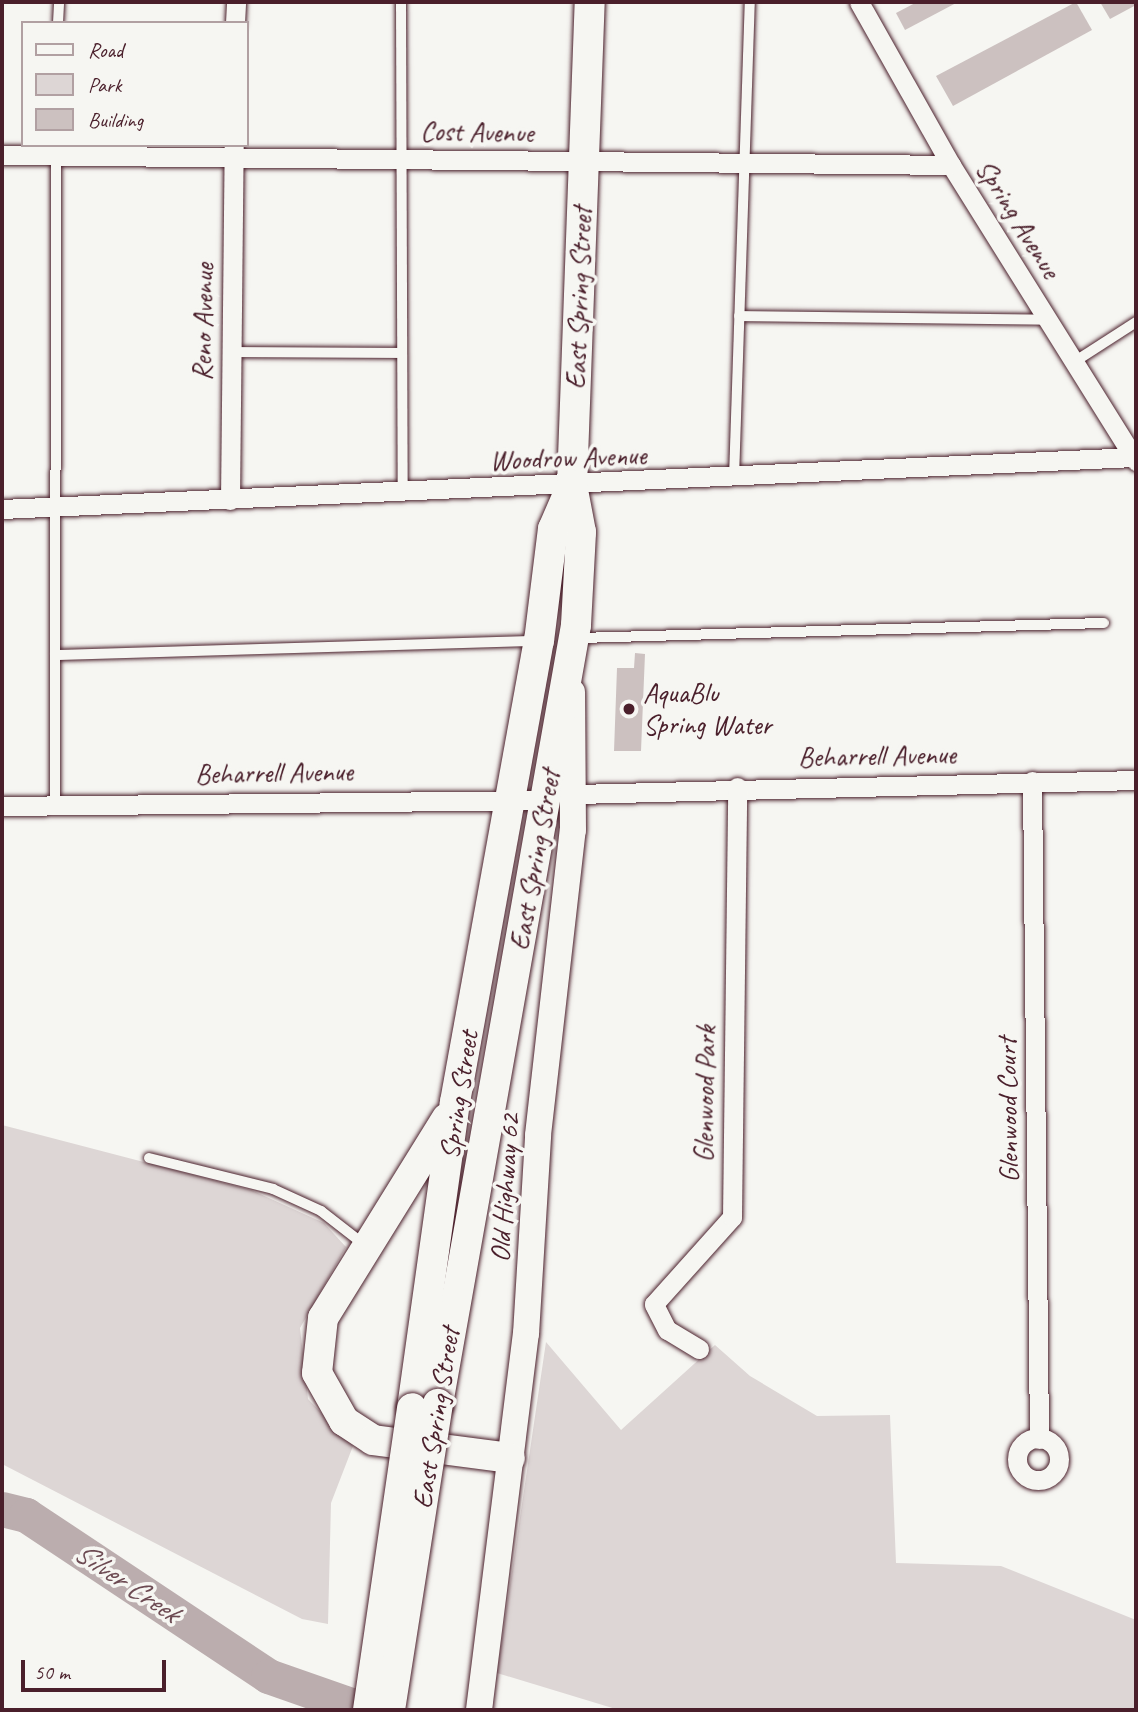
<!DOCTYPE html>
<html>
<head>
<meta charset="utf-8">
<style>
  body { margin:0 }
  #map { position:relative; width:1138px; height:1712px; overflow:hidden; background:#f6f6f2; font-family:Caveat,sans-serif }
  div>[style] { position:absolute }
  .green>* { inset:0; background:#ddd6d5 }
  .river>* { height:35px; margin:-17.5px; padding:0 17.5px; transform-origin:17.5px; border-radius:17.5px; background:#bbadae }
  .building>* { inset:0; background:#ccc1c0 }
  .roads { filter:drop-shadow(0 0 2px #4a1f2b) drop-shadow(0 0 2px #4a1f2b) }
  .lane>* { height:10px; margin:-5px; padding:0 5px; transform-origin:5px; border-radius:5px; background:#f6f6f2 }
  .street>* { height:19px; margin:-9.5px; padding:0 9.5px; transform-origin:9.5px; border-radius:9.5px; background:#f6f6f2 }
  .street>.ring { margin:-9.5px; padding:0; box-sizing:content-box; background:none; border:19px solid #f6f6f2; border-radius:50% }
  .secondary>* { height:26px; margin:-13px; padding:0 13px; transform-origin:13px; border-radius:13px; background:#f6f6f2 }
  .primary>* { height:30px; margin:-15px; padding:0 15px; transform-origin:15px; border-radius:15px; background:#f6f6f2 }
  .bridges { filter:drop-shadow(0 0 2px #4a1f2b) drop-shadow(0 0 2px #4a1f2b) }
  .primary-bridge>* { height:30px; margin:-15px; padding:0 15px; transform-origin:15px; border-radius:15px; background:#f6f6f2 }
  .dots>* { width:19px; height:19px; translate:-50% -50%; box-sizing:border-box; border:4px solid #f6f6f2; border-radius:50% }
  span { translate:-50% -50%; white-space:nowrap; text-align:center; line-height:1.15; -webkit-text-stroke:7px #f6f6f2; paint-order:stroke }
  .street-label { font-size:28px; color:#4a1f2b }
  .poi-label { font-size:28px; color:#4a1f2b }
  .left { translate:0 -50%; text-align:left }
  .water-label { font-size:30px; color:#6c4a52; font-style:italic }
  .frame { position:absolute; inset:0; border:4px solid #4a1f2b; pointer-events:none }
  .legend { position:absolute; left:21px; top:21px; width:228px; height:126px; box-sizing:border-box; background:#f6f6f2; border:2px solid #b1a0a2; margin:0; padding:9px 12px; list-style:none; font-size:21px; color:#4a1f2b }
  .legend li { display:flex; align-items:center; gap:14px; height:35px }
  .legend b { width:35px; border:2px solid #b1a0a2 }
  .scale { position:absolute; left:21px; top:1660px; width:145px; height:32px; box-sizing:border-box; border:4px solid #4a1f2b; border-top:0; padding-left:9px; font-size:21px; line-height:24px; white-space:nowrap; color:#4a1f2b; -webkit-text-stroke:5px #f6f6f2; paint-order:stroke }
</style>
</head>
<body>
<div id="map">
  <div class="green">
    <div style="clip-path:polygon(2px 1125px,251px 1190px,324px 1223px,346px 1247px,300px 1328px,308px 1399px,353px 1446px,331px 1503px,328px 1624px,302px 1619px,2px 1464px)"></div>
    <div style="clip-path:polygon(546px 1342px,621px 1430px,715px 1345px,750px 1376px,817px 1416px,890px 1415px,896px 1563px,1001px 1566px,1136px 1620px,1136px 1710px,619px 1710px,497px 1673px)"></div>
  </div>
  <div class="river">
    <div style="left:2px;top:1509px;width:25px;rotate:14deg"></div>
    <div style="left:26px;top:1515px;width:291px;rotate:33.6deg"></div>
    <div style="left:268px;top:1676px;width:103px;rotate:19.3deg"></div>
  </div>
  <div class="building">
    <div style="clip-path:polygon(917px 2px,958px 2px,905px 30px,896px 13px)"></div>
    <div style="clip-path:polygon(1076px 2px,1092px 30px,953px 106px,936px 76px)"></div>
    <div style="clip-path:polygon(1100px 2px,1136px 2px,1136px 5px,1110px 19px)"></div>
    <div style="clip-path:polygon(635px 653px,645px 654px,641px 751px,614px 751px,617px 668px,634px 668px)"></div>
  </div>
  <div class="roads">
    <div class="lane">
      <div style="left:401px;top:2px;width:490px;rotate:89.8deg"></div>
      <div style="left:58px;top:23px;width:21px;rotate:-87deg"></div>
      <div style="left:739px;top:316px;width:308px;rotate:0.7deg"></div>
      <div style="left:231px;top:352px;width:171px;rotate:0.3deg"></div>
      <div style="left:1074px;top:362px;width:74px;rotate:-32.8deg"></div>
      <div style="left:734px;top:478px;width:476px;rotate:-88.1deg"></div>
      <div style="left:579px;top:638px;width:525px;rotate:-1.64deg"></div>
      <div style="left:55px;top:655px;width:479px;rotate:-1.7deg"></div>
      <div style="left:55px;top:805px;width:660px;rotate:-89.91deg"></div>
      <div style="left:149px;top:1158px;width:128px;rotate:14deg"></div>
      <div style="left:273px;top:1189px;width:53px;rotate:24.6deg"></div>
      <div style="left:321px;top:1211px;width:57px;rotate:37.9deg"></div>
    </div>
    <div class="street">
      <div style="left:859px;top:2px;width:187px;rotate:60.6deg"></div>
      <div style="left:951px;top:165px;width:349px;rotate:58deg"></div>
      <div style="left:235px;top:23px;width:21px;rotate:-87deg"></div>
      <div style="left:2px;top:155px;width:949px;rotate:0.6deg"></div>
      <div style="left:230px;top:500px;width:354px;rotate:-89.4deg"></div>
      <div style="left:2px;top:509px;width:1135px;rotate:-2.63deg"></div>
      <div style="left:1032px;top:781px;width:658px;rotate:89.39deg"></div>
      <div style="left:576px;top:794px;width:560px;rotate:-1.43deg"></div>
      <div style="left:2px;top:806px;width:545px;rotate:-0.63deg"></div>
      <div style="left:699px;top:1349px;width:37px;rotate:-149deg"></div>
      <div style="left:667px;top:1330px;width:29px;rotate:-117deg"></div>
      <div style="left:654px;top:1304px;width:117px;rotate:-48.1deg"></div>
      <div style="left:732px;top:1217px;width:430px;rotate:-89.3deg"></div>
      <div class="ring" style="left:1017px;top:1438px;width:23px;height:23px"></div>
    </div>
    <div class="secondary">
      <div style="left:479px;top:1710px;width:379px;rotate:-82.9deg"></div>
      <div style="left:526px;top:1334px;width:199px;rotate:-86.5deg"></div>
      <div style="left:538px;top:1135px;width:307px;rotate:-83.5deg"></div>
      <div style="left:573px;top:830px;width:138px;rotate:-90.4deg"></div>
    </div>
    <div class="primary">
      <div style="left:447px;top:1118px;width:235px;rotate:121.8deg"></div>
      <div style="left:323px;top:1318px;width:55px;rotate:96.2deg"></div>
      <div style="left:317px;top:1373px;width:55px;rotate:60.6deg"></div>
      <div style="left:344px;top:1421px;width:35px;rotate:33deg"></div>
      <div style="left:373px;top:1440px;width:138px;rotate:7.5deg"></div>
      <div style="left:438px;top:1404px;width:791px;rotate:-79.95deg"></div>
      <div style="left:576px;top:625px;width:93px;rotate:-86.9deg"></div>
      <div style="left:581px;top:532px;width:48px;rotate:-100.8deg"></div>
      <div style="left:572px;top:485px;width:483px;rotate:-87.9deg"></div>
      <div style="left:412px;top:1408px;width:309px;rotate:-82deg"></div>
      <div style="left:455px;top:1102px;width:469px;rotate:-79.7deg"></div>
      <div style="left:539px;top:641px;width:113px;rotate:-82.9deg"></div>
      <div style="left:553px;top:529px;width:48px;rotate:-66.6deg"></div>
    </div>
  </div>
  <div class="bridges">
    <div class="primary-bridge">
      <div style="left:368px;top:1710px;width:305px;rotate:-81.7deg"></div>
      <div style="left:390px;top:1710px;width:310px;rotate:-81.1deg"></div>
    </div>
  </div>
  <div class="dots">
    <div style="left:629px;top:709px;background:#4a1f2b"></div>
  </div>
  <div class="street-label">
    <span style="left:477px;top:132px;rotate:1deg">Cost Avenue</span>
    <span style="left:1018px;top:219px;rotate:58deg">Spring Avenue</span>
    <span style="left:579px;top:298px;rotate:-88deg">East Spring Street</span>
    <span style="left:203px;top:322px;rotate:-89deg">Reno Avenue</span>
    <span style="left:568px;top:458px;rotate:-2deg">Woodrow Avenue</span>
    <span style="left:877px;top:756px;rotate:-1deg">Beharrell Avenue</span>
    <span style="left:274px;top:773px;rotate:-1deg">Beharrell Avenue</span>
    <span style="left:535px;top:860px;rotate:-80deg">East Spring Street</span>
    <span style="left:705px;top:1094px;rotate:-89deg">Glenwood Park</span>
    <span style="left:459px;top:1095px;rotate:-81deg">Spring Street</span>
    <span style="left:1008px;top:1110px;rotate:-91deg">Glenwood Court</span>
    <span style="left:505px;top:1188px;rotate:-86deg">Old Highway 62</span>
    <span style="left:436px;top:1418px;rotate:-81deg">East Spring Street</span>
  </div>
  <div class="poi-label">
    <span class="left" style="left:643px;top:709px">AquaBlu<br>Spring Water</span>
  </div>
  <div class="water-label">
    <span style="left:127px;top:1582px;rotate:34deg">Silver Creek</span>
  </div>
  <div class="frame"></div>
  <ul class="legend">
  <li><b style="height:9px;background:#f6f6f2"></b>Road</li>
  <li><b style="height:19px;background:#ddd6d5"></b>Park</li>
  <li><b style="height:19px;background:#ccc1c0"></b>Building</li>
  </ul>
  <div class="scale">50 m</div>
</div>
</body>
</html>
